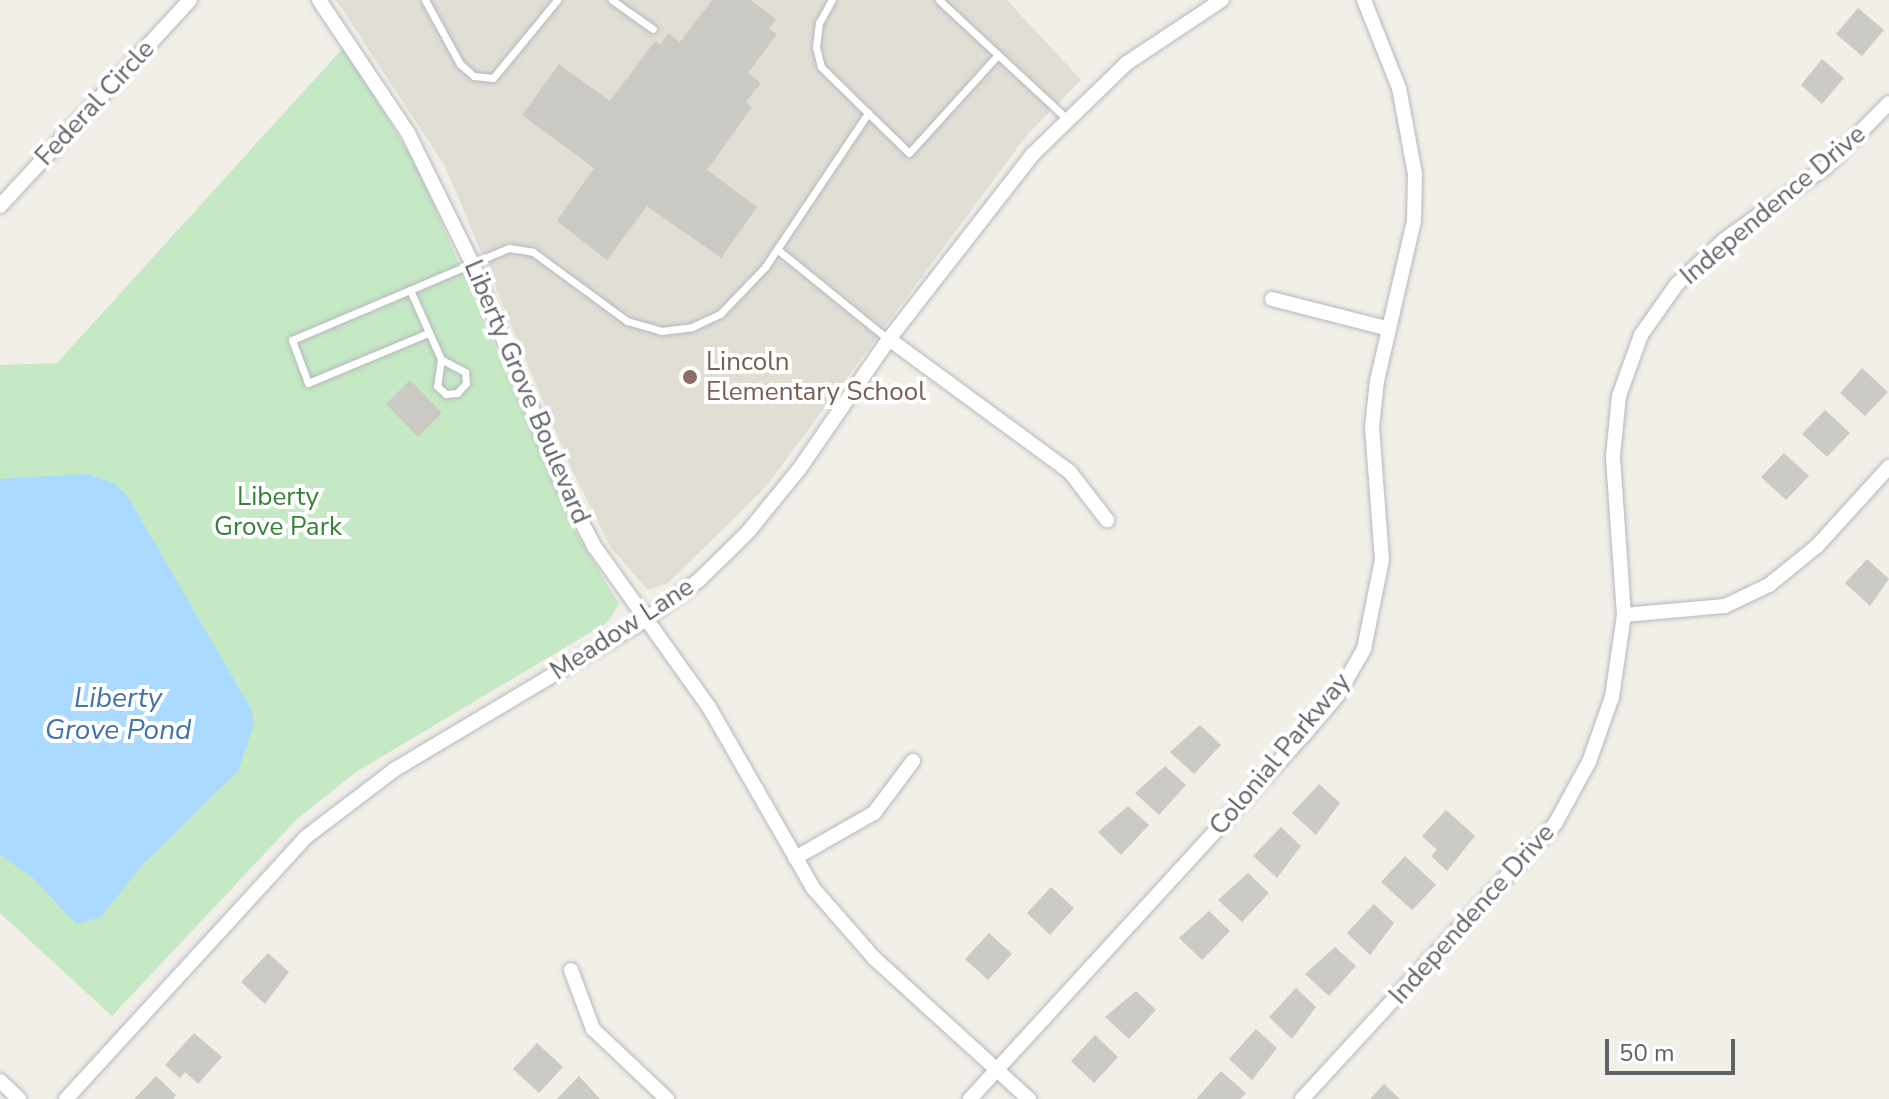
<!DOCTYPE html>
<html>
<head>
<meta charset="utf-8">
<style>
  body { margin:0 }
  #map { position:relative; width:1889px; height:1099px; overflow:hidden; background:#f1efe8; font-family:"Nunito Sans",sans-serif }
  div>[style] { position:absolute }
  .education>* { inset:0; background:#e1ded6 }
  .green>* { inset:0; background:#c5e8c5 }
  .water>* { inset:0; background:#aadaff }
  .building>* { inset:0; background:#cccac5 }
  .roads { filter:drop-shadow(0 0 2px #b5b8bc) drop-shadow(0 0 2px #b5b8bc) }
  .lane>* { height:7px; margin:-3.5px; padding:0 3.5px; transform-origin:3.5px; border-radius:3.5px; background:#fff }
  .street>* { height:14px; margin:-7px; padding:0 7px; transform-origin:7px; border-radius:7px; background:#fff }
  .dots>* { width:22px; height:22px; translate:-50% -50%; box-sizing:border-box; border:4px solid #fff; border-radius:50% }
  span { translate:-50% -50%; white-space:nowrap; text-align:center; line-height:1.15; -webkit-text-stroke:8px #fff; paint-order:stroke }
  .street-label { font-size:26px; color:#5f6368 }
  .education-label { font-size:26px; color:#785e54 }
  .left { translate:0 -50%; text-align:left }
  .park-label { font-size:26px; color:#348238 }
  .water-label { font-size:28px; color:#4174aa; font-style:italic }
  .scale { position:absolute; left:1605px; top:1039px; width:130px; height:36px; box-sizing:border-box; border:4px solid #5f6368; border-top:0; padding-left:10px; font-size:24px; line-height:28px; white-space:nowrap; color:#5f6368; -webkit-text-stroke:6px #fff; paint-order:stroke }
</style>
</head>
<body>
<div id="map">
  <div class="education">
    <div style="clip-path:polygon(336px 0,1007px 0,1081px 80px,1027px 135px,765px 488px,668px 583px,648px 590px,611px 548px,571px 468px,445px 166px)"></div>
  </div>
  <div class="green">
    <div style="clip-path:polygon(344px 47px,417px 166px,572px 526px,619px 604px,608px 622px,356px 772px,297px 819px,112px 1016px,0 913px,0 365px,57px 363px)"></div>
  </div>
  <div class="water">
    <div style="clip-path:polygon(87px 474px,114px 483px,128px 497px,251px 709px,254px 724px,238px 771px,143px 864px,101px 917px,76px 924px,33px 878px,0 855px,0 479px)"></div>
  </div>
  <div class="building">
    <div style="clip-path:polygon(712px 0,750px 0,776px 19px,769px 29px,777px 34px,748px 73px,761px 83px,746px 102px,752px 107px,707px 170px,757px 207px,721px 258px,647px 206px,607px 260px,557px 221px,594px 168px,522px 115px,559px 64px,610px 101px,655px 41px,661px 44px,668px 33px,680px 42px)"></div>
    <div style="clip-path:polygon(1858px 8px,1884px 30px,1862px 56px,1836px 34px)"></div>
    <div style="clip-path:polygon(1822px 59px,1844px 78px,1822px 104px,1801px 85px)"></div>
    <div style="clip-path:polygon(1862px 368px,1888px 392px,1865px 416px,1840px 393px)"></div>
    <div style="clip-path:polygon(410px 380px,442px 413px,418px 437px,386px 404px)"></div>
    <div style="clip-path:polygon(1825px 410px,1850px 433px,1827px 457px,1802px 434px)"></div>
    <div style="clip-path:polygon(1784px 453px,1809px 476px,1786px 500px,1761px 477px)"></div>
    <div style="clip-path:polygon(1867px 559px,1889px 579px,1870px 606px,1845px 583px)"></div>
    <div style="clip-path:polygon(1200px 725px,1221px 745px,1194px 774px,1170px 752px)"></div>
    <div style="clip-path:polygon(1165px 766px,1186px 785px,1159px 815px,1135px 793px)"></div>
    <div style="clip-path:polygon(1319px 784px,1340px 803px,1316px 835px,1292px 813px)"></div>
    <div style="clip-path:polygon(1128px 806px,1149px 825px,1121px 855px,1098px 832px)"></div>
    <div style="clip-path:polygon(1446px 810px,1475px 836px,1447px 871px,1431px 856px,1437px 850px,1422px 836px)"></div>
    <div style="clip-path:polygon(1281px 827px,1301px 846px,1277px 878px,1253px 856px)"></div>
    <div style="clip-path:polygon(1405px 856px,1436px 885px,1412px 910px,1381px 882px)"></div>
    <div style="clip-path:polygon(1248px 873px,1269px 893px,1242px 922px,1218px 900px)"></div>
    <div style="clip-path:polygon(1051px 887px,1074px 908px,1050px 935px,1027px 913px)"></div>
    <div style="clip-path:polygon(1374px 904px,1394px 923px,1370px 955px,1347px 933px)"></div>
    <div style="clip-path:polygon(1209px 911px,1230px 931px,1202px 960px,1179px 938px)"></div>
    <div style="clip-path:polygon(989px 933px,1012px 954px,988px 980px,965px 959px)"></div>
    <div style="clip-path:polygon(1335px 947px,1356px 966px,1329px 996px,1305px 974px)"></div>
    <div style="clip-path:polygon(268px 953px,289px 972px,265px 1004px,241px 982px)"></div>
    <div style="clip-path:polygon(1296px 988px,1316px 1007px,1292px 1039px,1269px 1017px)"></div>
    <div style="clip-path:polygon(1136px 991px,1156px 1010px,1129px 1039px,1105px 1017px)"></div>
    <div style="clip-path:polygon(1256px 1029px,1277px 1048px,1252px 1080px,1229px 1059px)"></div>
    <div style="clip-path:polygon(194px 1033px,222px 1057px,198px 1084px,185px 1072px,180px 1078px,165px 1065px)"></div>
    <div style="clip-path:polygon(1095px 1035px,1118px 1057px,1094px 1083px,1071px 1061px)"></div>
    <div style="clip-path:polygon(537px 1043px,563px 1067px,539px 1093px,513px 1069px)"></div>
    <div style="clip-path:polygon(1221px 1071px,1246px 1093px,1240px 1099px,1196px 1099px)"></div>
    <div style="clip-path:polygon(156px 1076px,176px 1095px,173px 1099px,134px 1099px)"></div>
    <div style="clip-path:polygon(579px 1076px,600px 1099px,557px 1099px)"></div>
    <div style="clip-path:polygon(1384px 1084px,1400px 1099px,1370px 1099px)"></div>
  </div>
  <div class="roads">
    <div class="lane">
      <div style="left:425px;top:0;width:73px;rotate:61.3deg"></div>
      <div style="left:460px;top:64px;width:18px;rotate:41deg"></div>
      <div style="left:474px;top:76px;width:19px;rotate:6deg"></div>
      <div style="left:493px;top:78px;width:101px;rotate:-50.6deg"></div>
      <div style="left:612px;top:0;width:50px;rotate:35.3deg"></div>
      <div style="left:939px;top:0;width:173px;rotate:42.9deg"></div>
      <div style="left:868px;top:113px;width:57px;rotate:44.3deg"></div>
      <div style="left:909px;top:153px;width:132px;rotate:-47.8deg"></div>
      <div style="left:778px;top:250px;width:141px;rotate:39deg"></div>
      <div style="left:410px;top:290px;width:76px;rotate:65.8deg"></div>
      <div style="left:441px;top:359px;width:27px;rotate:98deg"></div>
      <div style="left:437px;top:386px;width:12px;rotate:42deg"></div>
      <div style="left:446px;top:394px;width:11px;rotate:-5deg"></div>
      <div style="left:457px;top:393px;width:13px;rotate:-48deg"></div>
      <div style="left:466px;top:383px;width:11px;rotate:-95deg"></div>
      <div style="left:465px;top:372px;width:27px;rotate:-152deg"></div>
      <div style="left:428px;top:333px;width:130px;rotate:157.4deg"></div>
      <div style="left:308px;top:383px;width:46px;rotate:-110.4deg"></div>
      <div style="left:292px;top:340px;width:236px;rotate:-23deg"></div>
      <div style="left:509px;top:248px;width:24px;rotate:9deg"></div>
      <div style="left:533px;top:252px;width:117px;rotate:36.3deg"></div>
      <div style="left:627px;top:321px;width:35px;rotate:16deg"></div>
      <div style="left:661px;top:331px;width:31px;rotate:-7deg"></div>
      <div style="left:692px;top:327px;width:31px;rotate:-25deg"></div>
      <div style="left:720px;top:314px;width:65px;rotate:-46.2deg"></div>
      <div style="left:765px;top:267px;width:185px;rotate:-56.2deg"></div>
      <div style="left:868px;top:113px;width:66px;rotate:-135.6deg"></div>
      <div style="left:821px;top:67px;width:21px;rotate:-104deg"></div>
      <div style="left:816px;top:47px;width:24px;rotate:-83deg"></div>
      <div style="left:819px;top:23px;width:26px;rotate:-61deg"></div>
    </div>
    <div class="street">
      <div style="left:319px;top:0;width:160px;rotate:56.2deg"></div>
      <div style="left:408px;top:133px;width:145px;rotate:63.8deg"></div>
      <div style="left:472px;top:263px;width:248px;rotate:67.7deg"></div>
      <div style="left:566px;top:492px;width:61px;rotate:62.6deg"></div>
      <div style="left:594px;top:546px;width:198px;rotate:54.5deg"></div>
      <div style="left:709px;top:707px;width:209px;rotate:60.1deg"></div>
      <div style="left:813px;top:888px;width:93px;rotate:48.9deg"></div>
      <div style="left:874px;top:958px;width:210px;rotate:42.3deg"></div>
      <div style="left:0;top:206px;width:280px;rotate:-47.3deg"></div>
      <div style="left:1272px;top:299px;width:118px;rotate:14.3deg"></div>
      <div style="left:889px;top:339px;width:225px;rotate:36.3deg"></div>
      <div style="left:1070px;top:472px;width:61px;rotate:52.4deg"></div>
      <div style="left:1624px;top:615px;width:101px;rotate:-5.1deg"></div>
      <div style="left:1725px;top:606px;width:49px;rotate:-25.5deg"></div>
      <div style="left:1769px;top:585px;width:62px;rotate:-39.1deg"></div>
      <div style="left:1817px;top:546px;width:107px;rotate:-47.7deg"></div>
      <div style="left:795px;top:858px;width:91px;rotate:-29.7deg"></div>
      <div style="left:874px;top:813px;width:65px;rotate:-53.1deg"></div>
      <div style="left:571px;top:970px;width:63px;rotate:69.6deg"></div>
      <div style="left:593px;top:1029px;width:102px;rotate:43.4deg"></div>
      <div style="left:0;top:1081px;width:26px;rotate:43deg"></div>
      <div style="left:66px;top:1099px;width:355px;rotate:-47.5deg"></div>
      <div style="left:306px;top:837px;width:111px;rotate:-37.3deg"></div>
      <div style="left:394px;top:770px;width:294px;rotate:-30.9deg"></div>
      <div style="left:646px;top:619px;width:64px;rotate:-36.2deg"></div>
      <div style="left:698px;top:581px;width:70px;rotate:-44.4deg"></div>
      <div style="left:748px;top:532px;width:82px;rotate:-50.9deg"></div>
      <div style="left:800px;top:468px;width:157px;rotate:-55.4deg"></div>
      <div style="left:889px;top:339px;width:233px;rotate:-52.1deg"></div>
      <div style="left:1032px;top:155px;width:132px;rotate:-44.1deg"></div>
      <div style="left:1127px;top:63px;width:114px;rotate:-33.6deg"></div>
      <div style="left:970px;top:1099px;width:493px;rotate:-47.5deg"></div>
      <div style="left:1303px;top:736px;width:52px;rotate:-49.6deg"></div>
      <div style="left:1337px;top:696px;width:54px;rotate:-60.1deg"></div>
      <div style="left:1364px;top:649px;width:91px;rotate:-78.6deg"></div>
      <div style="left:1382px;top:560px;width:133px;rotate:-94.3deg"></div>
      <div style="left:1372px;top:427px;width:46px;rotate:-83.8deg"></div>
      <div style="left:1377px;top:381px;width:164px;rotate:-77deg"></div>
      <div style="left:1414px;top:221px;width:47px;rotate:-88.8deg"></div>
      <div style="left:1415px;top:174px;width:87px;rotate:-100.5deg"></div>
      <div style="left:1399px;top:88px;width:95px;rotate:-111.7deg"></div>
      <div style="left:1302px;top:1099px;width:374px;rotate:-47.4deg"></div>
      <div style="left:1555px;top:824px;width:71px;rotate:-61.3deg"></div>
      <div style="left:1589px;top:762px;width:69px;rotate:-70.5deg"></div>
      <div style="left:1612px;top:697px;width:83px;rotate:-81.7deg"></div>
      <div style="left:1624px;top:615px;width:159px;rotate:-94deg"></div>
      <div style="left:1613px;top:456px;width:60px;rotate:-84.3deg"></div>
      <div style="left:1619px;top:396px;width:65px;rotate:-70.2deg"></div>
      <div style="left:1641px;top:335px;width:62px;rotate:-54.8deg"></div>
      <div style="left:1677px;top:284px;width:64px;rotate:-43.1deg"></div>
      <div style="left:1724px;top:240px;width:127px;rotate:-35.7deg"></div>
      <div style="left:1827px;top:166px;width:88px;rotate:-45.5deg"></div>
    </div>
  </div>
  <div class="dots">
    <div style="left:690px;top:377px;background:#8d6e63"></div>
  </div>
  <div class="street-label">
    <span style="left:95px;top:103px;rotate:-47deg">Federal Circle</span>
    <span style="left:1773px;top:205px;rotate:-40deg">Independence Drive</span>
    <span style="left:527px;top:392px;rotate:67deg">Liberty Grove Boulevard</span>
    <span style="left:622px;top:629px;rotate:-33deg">Meadow Lane</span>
    <span style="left:1280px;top:754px;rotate:-50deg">Colonial Parkway</span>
    <span style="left:1472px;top:914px;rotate:-48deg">Independence Drive</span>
  </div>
  <div class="education-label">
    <span class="left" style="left:706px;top:377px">Lincoln<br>Elementary School</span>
  </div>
  <div class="park-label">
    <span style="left:278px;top:512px">Liberty<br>Grove Park</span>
  </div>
  <div class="water-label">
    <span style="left:118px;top:714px">Liberty<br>Grove Pond</span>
  </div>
  <div class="scale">50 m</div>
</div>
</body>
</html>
